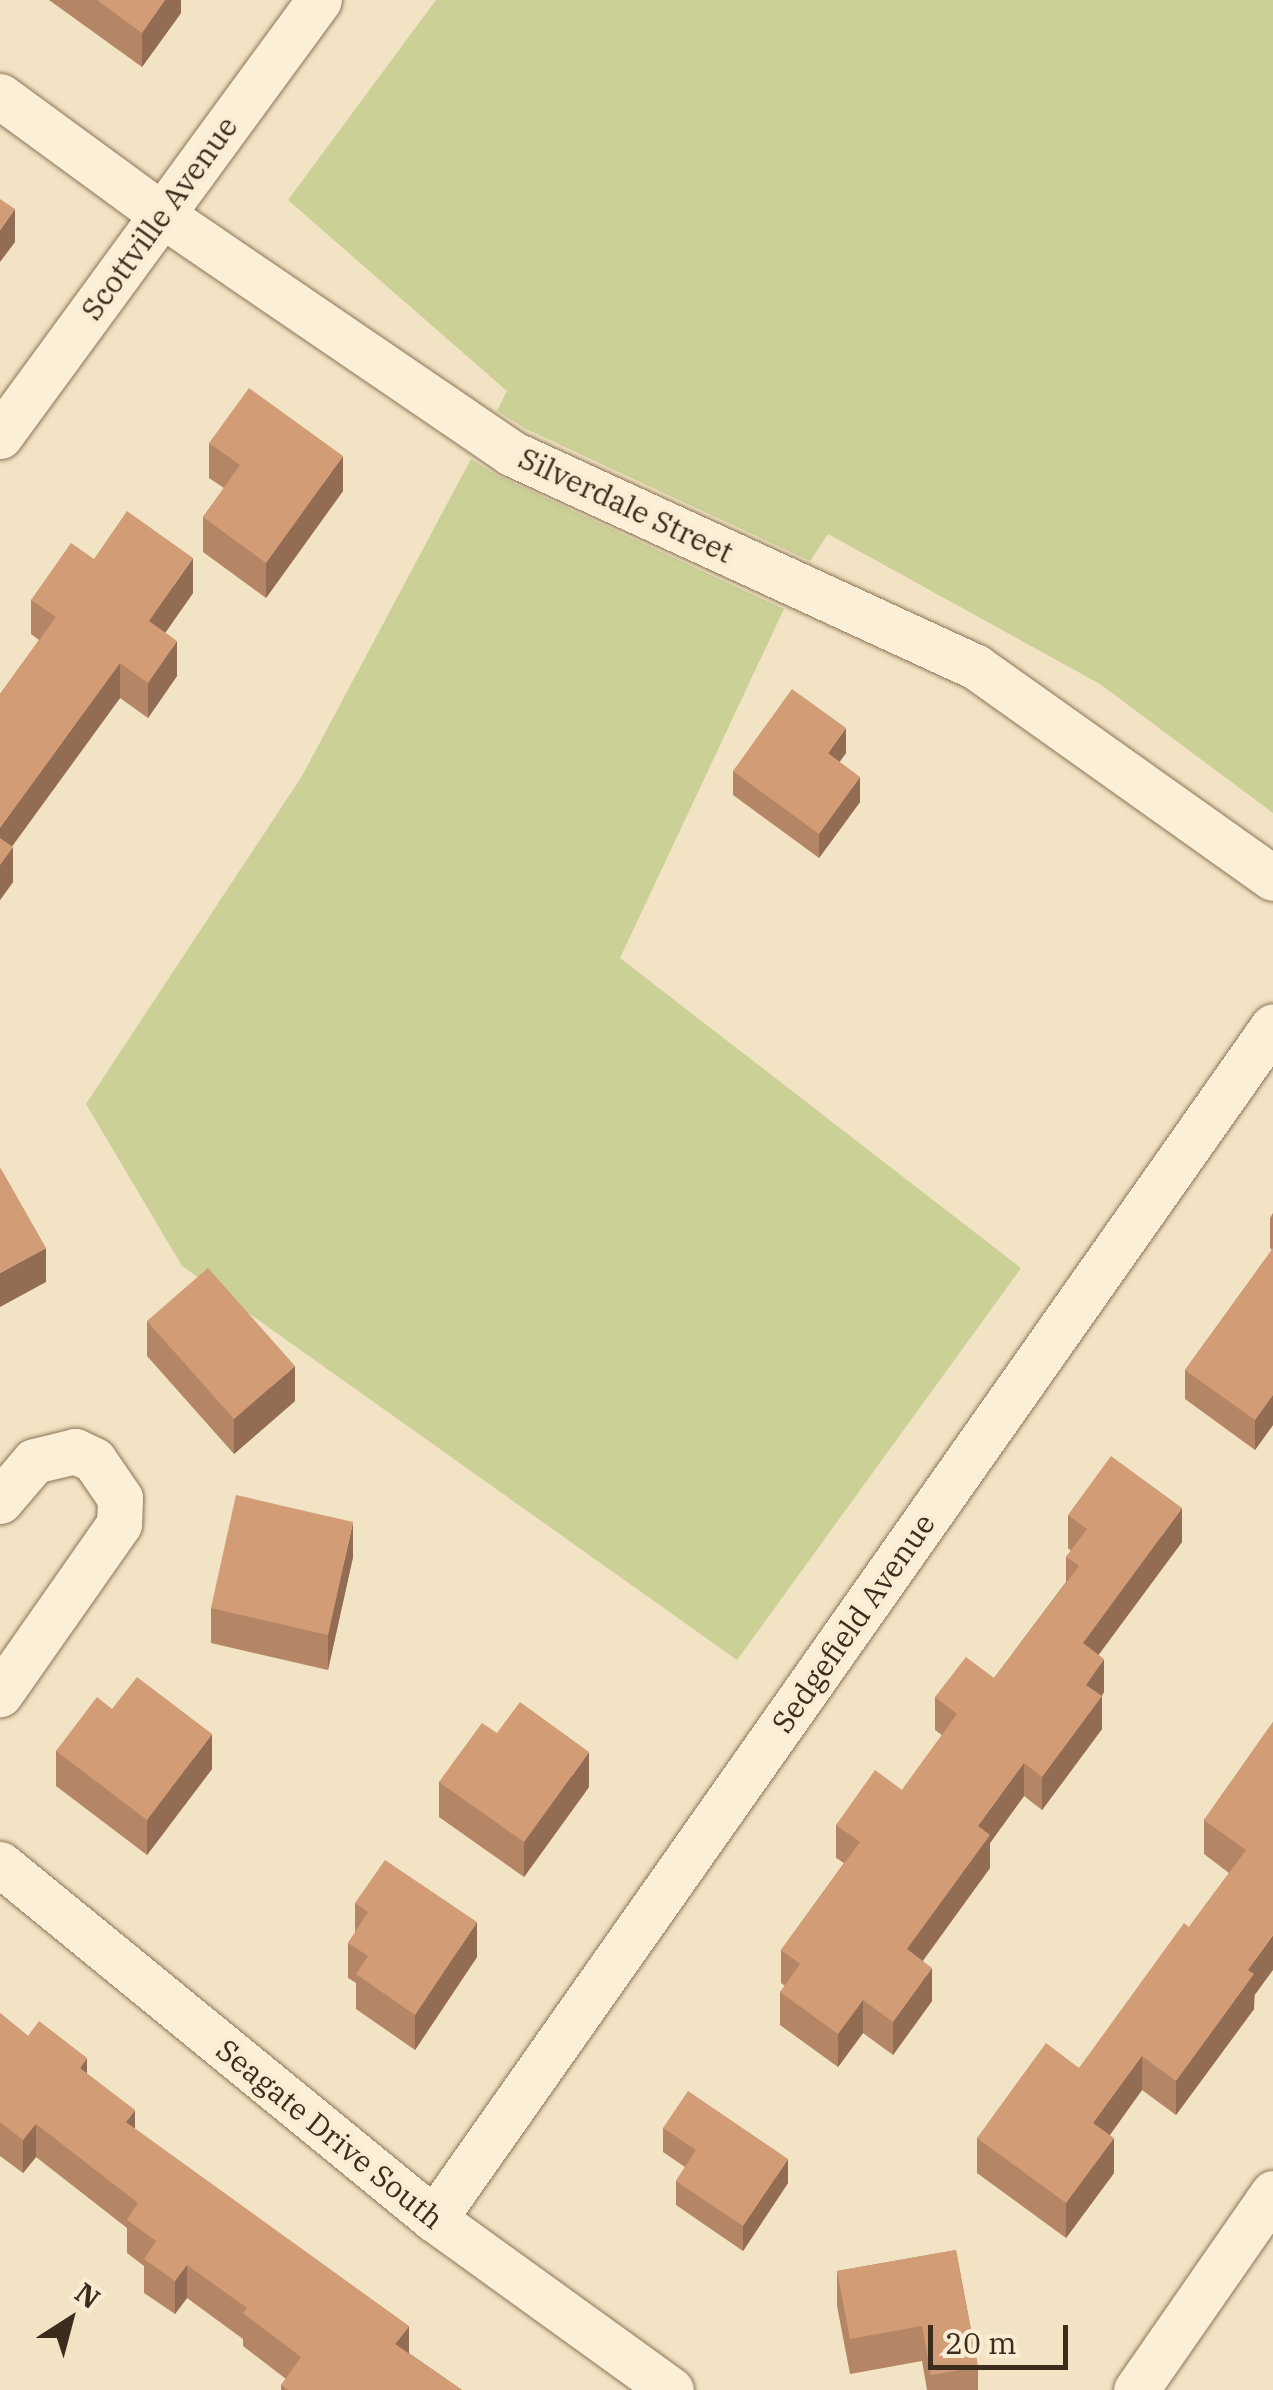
<!DOCTYPE html>
<html>
<head>
<meta charset="utf-8">
<style>
  body { margin:0 }
  #map { position:relative; width:1273px; height:2390px; overflow:hidden; background:#f1e3c3; font-family:"IBM Plex Serif",serif }
  div>[style] { position:absolute }
  .green>* { inset:0; background:#cad096 }
  .roads { filter:drop-shadow(0 0 2px #8d7458) drop-shadow(0 0 2px #8d7458) }
  .minor>* { height:45px; margin:-22.5px; padding:0 22.5px; transform-origin:22.5px; border-radius:22.5px; background:#fbf0d7 }
  .wall>* { inset:0; background:#b58665 }
  .shaded-wall>* { inset:0; background:#936d53 }
  .building>* { inset:0; background:#d29c76 }
  span { translate:-50% -50%; white-space:nowrap; text-align:center; line-height:1.15; -webkit-text-stroke:8px #f8edd3; paint-order:stroke }
  .street-label { font-size:30px; color:#3c2c1d }
  .north { position:absolute; left:20px; top:2270px; width:100px; height:100px; -webkit-text-stroke:8px #f8edd3; paint-order:stroke; rotate:36deg; font-size:28px; font-weight:700; line-height:40px; text-align:center; color:#3c2c1d }
  .north::after { content:''; display:block; margin:auto; width:35px; height:45px; background:#3c2c1d; clip-path:polygon(50% 0,100% 100%,50% 72%,0 100%) }
  .scale { position:absolute; left:928px; top:2325px; width:140px; height:45px; box-sizing:border-box; border:5px solid #3c2c1d; border-top:0; padding-left:12px; font-size:30px; line-height:35px; white-space:nowrap; color:#3c2c1d; -webkit-text-stroke:8px #f8edd3; paint-order:stroke }
</style>
</head>
<body>
<div id="map">
  <div class="green">
    <div style="clip-path:polygon(436px 0,1273px 0,1273px 813px,1100px 684px,828px 534px,810px 561px,526px 429px,497px 411px,507px 391px,288px 200px)"></div>
    <div style="clip-path:polygon(471px 459px,496px 475px,784px 609px,620px 958px,1021px 1268px,737px 1660px,182px 1266px,86px 1104px,302px 776px)"></div>
  </div>
  <div class="roads">
    <div class="minor">
      <div style="left:0;top:96px;width:200px;rotate:36.2deg"></div>
      <div style="left:161px;top:214px;width:424px;rotate:34.3deg"></div>
      <div style="left:511px;top:453px;width:512px;rotate:24.71deg"></div>
      <div style="left:976px;top:667px;width:364px;rotate:35.4deg"></div>
      <div style="left:0;top:436px;width:540px;rotate:-53.81deg"></div>
      <div style="left:0;top:1501px;width:52px;rotate:-49.6deg"></div>
      <div style="left:34px;top:1461px;width:42px;rotate:-13.7deg"></div>
      <div style="left:75px;top:1451px;width:21px;rotate:25deg"></div>
      <div style="left:94px;top:1460px;width:46px;rotate:55.6deg"></div>
      <div style="left:120px;top:1498px;width:26px;rotate:92deg"></div>
      <div style="left:119px;top:1524px;width:208px;rotate:125deg"></div>
      <div style="left:0;top:1864px;width:561px;rotate:39.28deg"></div>
      <div style="left:434px;top:2219px;width:292px;rotate:35.8deg"></div>
      <div style="left:434px;top:2219px;width:1458px;rotate:-54.88deg"></div>
      <div style="left:1136px;top:2390px;width:240px;rotate:-55.2deg"></div>
    </div>
  </div>
  <div class="wall">
    <div style="clip-path:polygon(49px 0,181px 0,181px 13px,142px 67px)"></div>
    <div style="clip-path:polygon(209px 443px,343px 491px,266px 598px,203px 552px,203px 517px,224px 488px,209px 478px)"></div>
    <div style="clip-path:polygon(94px 559px,193px 593px,165px 633px,177px 676px,148px 718px,120px 698px,12px 846px,13px 882px,0 900px,0 694px,39px 640px,31px 634px,31px 600px)"></div>
    <div style="clip-path:polygon(846px 753px,839px 762px,860px 802px,819px 858px,733px 795px,733px 771px)"></div>
    <div style="clip-path:polygon(1273px 1213px,1273px 1425px,1255px 1450px,1185px 1399px,1185px 1370px,1272px 1250px,1270px 1248px,1270px 1218px)"></div>
    <div style="clip-path:polygon(147px 1321px,295px 1401px,234px 1454px,147px 1356px)"></div>
    <div style="clip-path:polygon(1068px 1515px,1182px 1542px,1098px 1655px,1104px 1692px,1102px 1696px,1102px 1729px,1042px 1810px,1024px 1796px,990px 1843px,990px 1868px,923px 1961px,932px 2001px,893px 2055px,863px 2033px,838px 2067px,780px 2025px,780px 1992px,785px 1986px,781px 1983px,781px 1950px,844px 1863px,836px 1858px,836px 1825px,902px 1790px,942px 1735px,935px 1730px,935px 1697px,994px 1678px,1066px 1582px,1066px 1557px,1071px 1551px,1068px 1548px)"></div>
    <div style="clip-path:polygon(353px 1557px,328px 1670px,211px 1643px,211px 1608px)"></div>
    <div style="clip-path:polygon(112px 1709px,212px 1769px,147px 1855px,56px 1786px,56px 1751px)"></div>
    <div style="clip-path:polygon(1273px 1722px,1254px 2009px,1176px 2115px,1142px 2090px,1110px 2135px,1114px 2173px,1066px 2238px,977px 2173px,977px 2138px,1079px 2068px,1189px 1927px,1229px 1873px,1204px 1854px,1204px 1820px)"></div>
    <div style="clip-path:polygon(497px 1733px,589px 1787px,524px 1877px,439px 1817px,439px 1782px)"></div>
    <div style="clip-path:polygon(355px 1903px,477px 1957px,415px 2050px,356px 2009px,356px 1983px,348px 1978px,348px 1943px,355px 1933px)"></div>
    <div style="clip-path:polygon(0 2013px,28px 2036px,87px 2074px,135px 2129px,409px 2353px,462px 2390px,281px 2390px,281px 2385px,286px 2379px,243px 2346px,243px 2339px,187px 2298px,175px 2314px,144px 2293px,144px 2266px,127px 2253px,127px 2228px,36px 2157px,23px 2173px,0 2156px)"></div>
    <div style="clip-path:polygon(663px 2128px,788px 2183px,743px 2251px,676px 2205px,676px 2181px,685px 2167px,663px 2152px)"></div>
    <div style="clip-path:polygon(956px 2250px,978px 2367px,978px 2390px,927px 2390px,922px 2361px,850px 2374px,837px 2306px,837px 2271px)"></div>
  </div>
  <div class="shaded-wall">
    <div style="clip-path:polygon(165px 0,181px 0,181px 13px,142px 67px,142px 33px)"></div>
    <div style="clip-path:polygon(15px 209px,15px 242px,0 262px,0 230px)"></div>
    <div style="clip-path:polygon(343px 456px,343px 491px,266px 598px,266px 563px)"></div>
    <div style="clip-path:polygon(193px 558px,193px 593px,149px 656px,149px 621px)"></div>
    <div style="clip-path:polygon(177px 641px,177px 676px,148px 718px,148px 683px)"></div>
    <div style="clip-path:polygon(120px 663px,120px 698px,0 863px,0 828px)"></div>
    <div style="clip-path:polygon(846px 728px,846px 753px,828px 778px,828px 753px)"></div>
    <div style="clip-path:polygon(860px 777px,860px 802px,819px 858px,819px 834px)"></div>
    <div style="clip-path:polygon(13px 847px,13px 882px,0 900px,0 865px)"></div>
    <div style="clip-path:polygon(46px 1248px,46px 1282px,0 1307px,0 1273px)"></div>
    <div style="clip-path:polygon(295px 1366px,295px 1401px,234px 1454px,234px 1419px)"></div>
    <div style="clip-path:polygon(1273px 1395px,1273px 1425px,1255px 1450px,1255px 1420px)"></div>
    <div style="clip-path:polygon(1182px 1508px,1182px 1542px,1083px 1676px,1083px 1643px)"></div>
    <div style="clip-path:polygon(353px 1522px,353px 1557px,328px 1670px,328px 1635px)"></div>
    <div style="clip-path:polygon(1104px 1659px,1104px 1692px,1086px 1718px,1086px 1685px)"></div>
    <div style="clip-path:polygon(1102px 1696px,1102px 1729px,1042px 1810px,1042px 1777px)"></div>
    <div style="clip-path:polygon(212px 1734px,212px 1769px,147px 1855px,147px 1820px)"></div>
    <div style="clip-path:polygon(589px 1752px,589px 1787px,524px 1877px,524px 1842px)"></div>
    <div style="clip-path:polygon(1024px 1763px,1024px 1796px,990px 1843px,990px 1868px,907px 1982px,907px 1949px,978px 1826px)"></div>
    <div style="clip-path:polygon(477px 1922px,477px 1957px,415px 2050px,415px 2015px)"></div>
    <div style="clip-path:polygon(1273px 1935px,1273px 1970px,1254px 1996px,1254px 2009px,1176px 2115px,1176px 2081px,1248px 1970px)"></div>
    <div style="clip-path:polygon(932px 1968px,932px 2001px,893px 2055px,893px 2022px)"></div>
    <div style="clip-path:polygon(863px 2000px,863px 2033px,838px 2067px,838px 2034px)"></div>
    <div style="clip-path:polygon(1142px 2056px,1142px 2090px,1093px 2158px,1093px 2123px)"></div>
    <div style="clip-path:polygon(87px 2058px,87px 2092px,80px 2068px)"></div>
    <div style="clip-path:polygon(135px 2110px,135px 2144px,126px 2122px)"></div>
    <div style="clip-path:polygon(36px 2124px,36px 2157px,23px 2173px,23px 2140px)"></div>
    <div style="clip-path:polygon(1114px 2138px,1114px 2173px,1066px 2238px,1066px 2203px)"></div>
    <div style="clip-path:polygon(788px 2159px,788px 2183px,743px 2251px,743px 2226px)"></div>
    <div style="clip-path:polygon(187px 2265px,187px 2298px,175px 2314px,175px 2281px)"></div>
    <div style="clip-path:polygon(409px 2326px,409px 2359px,395px 2344px)"></div>
  </div>
  <div class="building">
    <div style="clip-path:polygon(97px 0,165px 0,142px 33px)"></div>
    <div style="clip-path:polygon(0 199px,15px 209px,0 230px)"></div>
    <div style="clip-path:polygon(249px 388px,343px 456px,266px 563px,203px 517px,240px 465px,209px 443px)"></div>
    <div style="clip-path:polygon(127px 511px,193px 558px,149px 621px,177px 641px,148px 683px,120px 663px,0 828px,0 694px,56px 617px,31px 600px,71px 543px,94px 559px)"></div>
    <div style="clip-path:polygon(792px 689px,846px 728px,828px 753px,860px 777px,819px 834px,733px 771px)"></div>
    <div style="clip-path:polygon(0 838px,13px 847px,0 865px)"></div>
    <div style="clip-path:polygon(0 1167px,46px 1248px,0 1273px)"></div>
    <div style="clip-path:polygon(1273px 1248px,1273px 1395px,1255px 1420px,1185px 1370px)"></div>
    <div style="clip-path:polygon(208px 1268px,295px 1366px,234px 1419px,147px 1321px)"></div>
    <div style="clip-path:polygon(1111px 1456px,1182px 1508px,1083px 1643px,1104px 1659px,1086px 1685px,1102px 1696px,1042px 1777px,1024px 1763px,978px 1826px,990px 1835px,907px 1949px,932px 1968px,893px 2022px,863px 2000px,838px 2034px,780px 1992px,800px 1964px,781px 1950px,860px 1842px,836px 1825px,875px 1770px,902px 1790px,957px 1714px,935px 1697px,966px 1657px,994px 1678px,1079px 1566px,1066px 1557px,1087px 1529px,1068px 1515px)"></div>
    <div style="clip-path:polygon(236px 1495px,353px 1522px,328px 1635px,211px 1608px)"></div>
    <div style="clip-path:polygon(137px 1677px,212px 1734px,147px 1820px,56px 1751px,97px 1697px,112px 1709px)"></div>
    <div style="clip-path:polygon(520px 1702px,589px 1752px,524px 1842px,439px 1782px,482px 1723px,497px 1733px)"></div>
    <div style="clip-path:polygon(1273px 1722px,1273px 1935px,1248px 1970px,1254px 1974px,1176px 2081px,1142px 2056px,1093px 2123px,1114px 2138px,1066px 2203px,977px 2138px,1046px 2043px,1079px 2068px,1184px 1923px,1189px 1927px,1246px 1850px,1204px 1820px)"></div>
    <div style="clip-path:polygon(385px 1860px,477px 1922px,415px 2015px,356px 1974px,368px 1956px,348px 1943px,368px 1912px,355px 1903px)"></div>
    <div style="clip-path:polygon(0 2013px,28px 2036px,39px 2021px,87px 2058px,80px 2068px,135px 2110px,126px 2122px,409px 2326px,395px 2344px,462px 2390px,288px 2390px,281px 2385px,301px 2357px,243px 2313px,247px 2308px,187px 2265px,175px 2281px,144px 2259px,156px 2241px,127px 2220px,138px 2203px,36px 2124px,23px 2140px,0 2122px)"></div>
    <div style="clip-path:polygon(688px 2091px,788px 2159px,743px 2226px,676px 2181px,696px 2150px,663px 2128px)"></div>
    <div style="clip-path:polygon(956px 2250px,978px 2367px,931px 2375px,922px 2326px,850px 2339px,837px 2271px)"></div>
  </div>
  <div class="street-label">
    <span style="left:159px;top:218px;rotate:-54deg">Scottville Avenue</span>
    <span style="left:626px;top:505px;rotate:25deg">Silverdale Street</span>
    <span style="left:853px;top:1623px;rotate:-55deg">Sedgefield Avenue</span>
    <span style="left:330px;top:2134px;rotate:39deg">Seagate Drive South</span>
  </div>
  <div class="north">N</div>
  <div class="scale">20 m</div>
</div>
</body>
</html>
